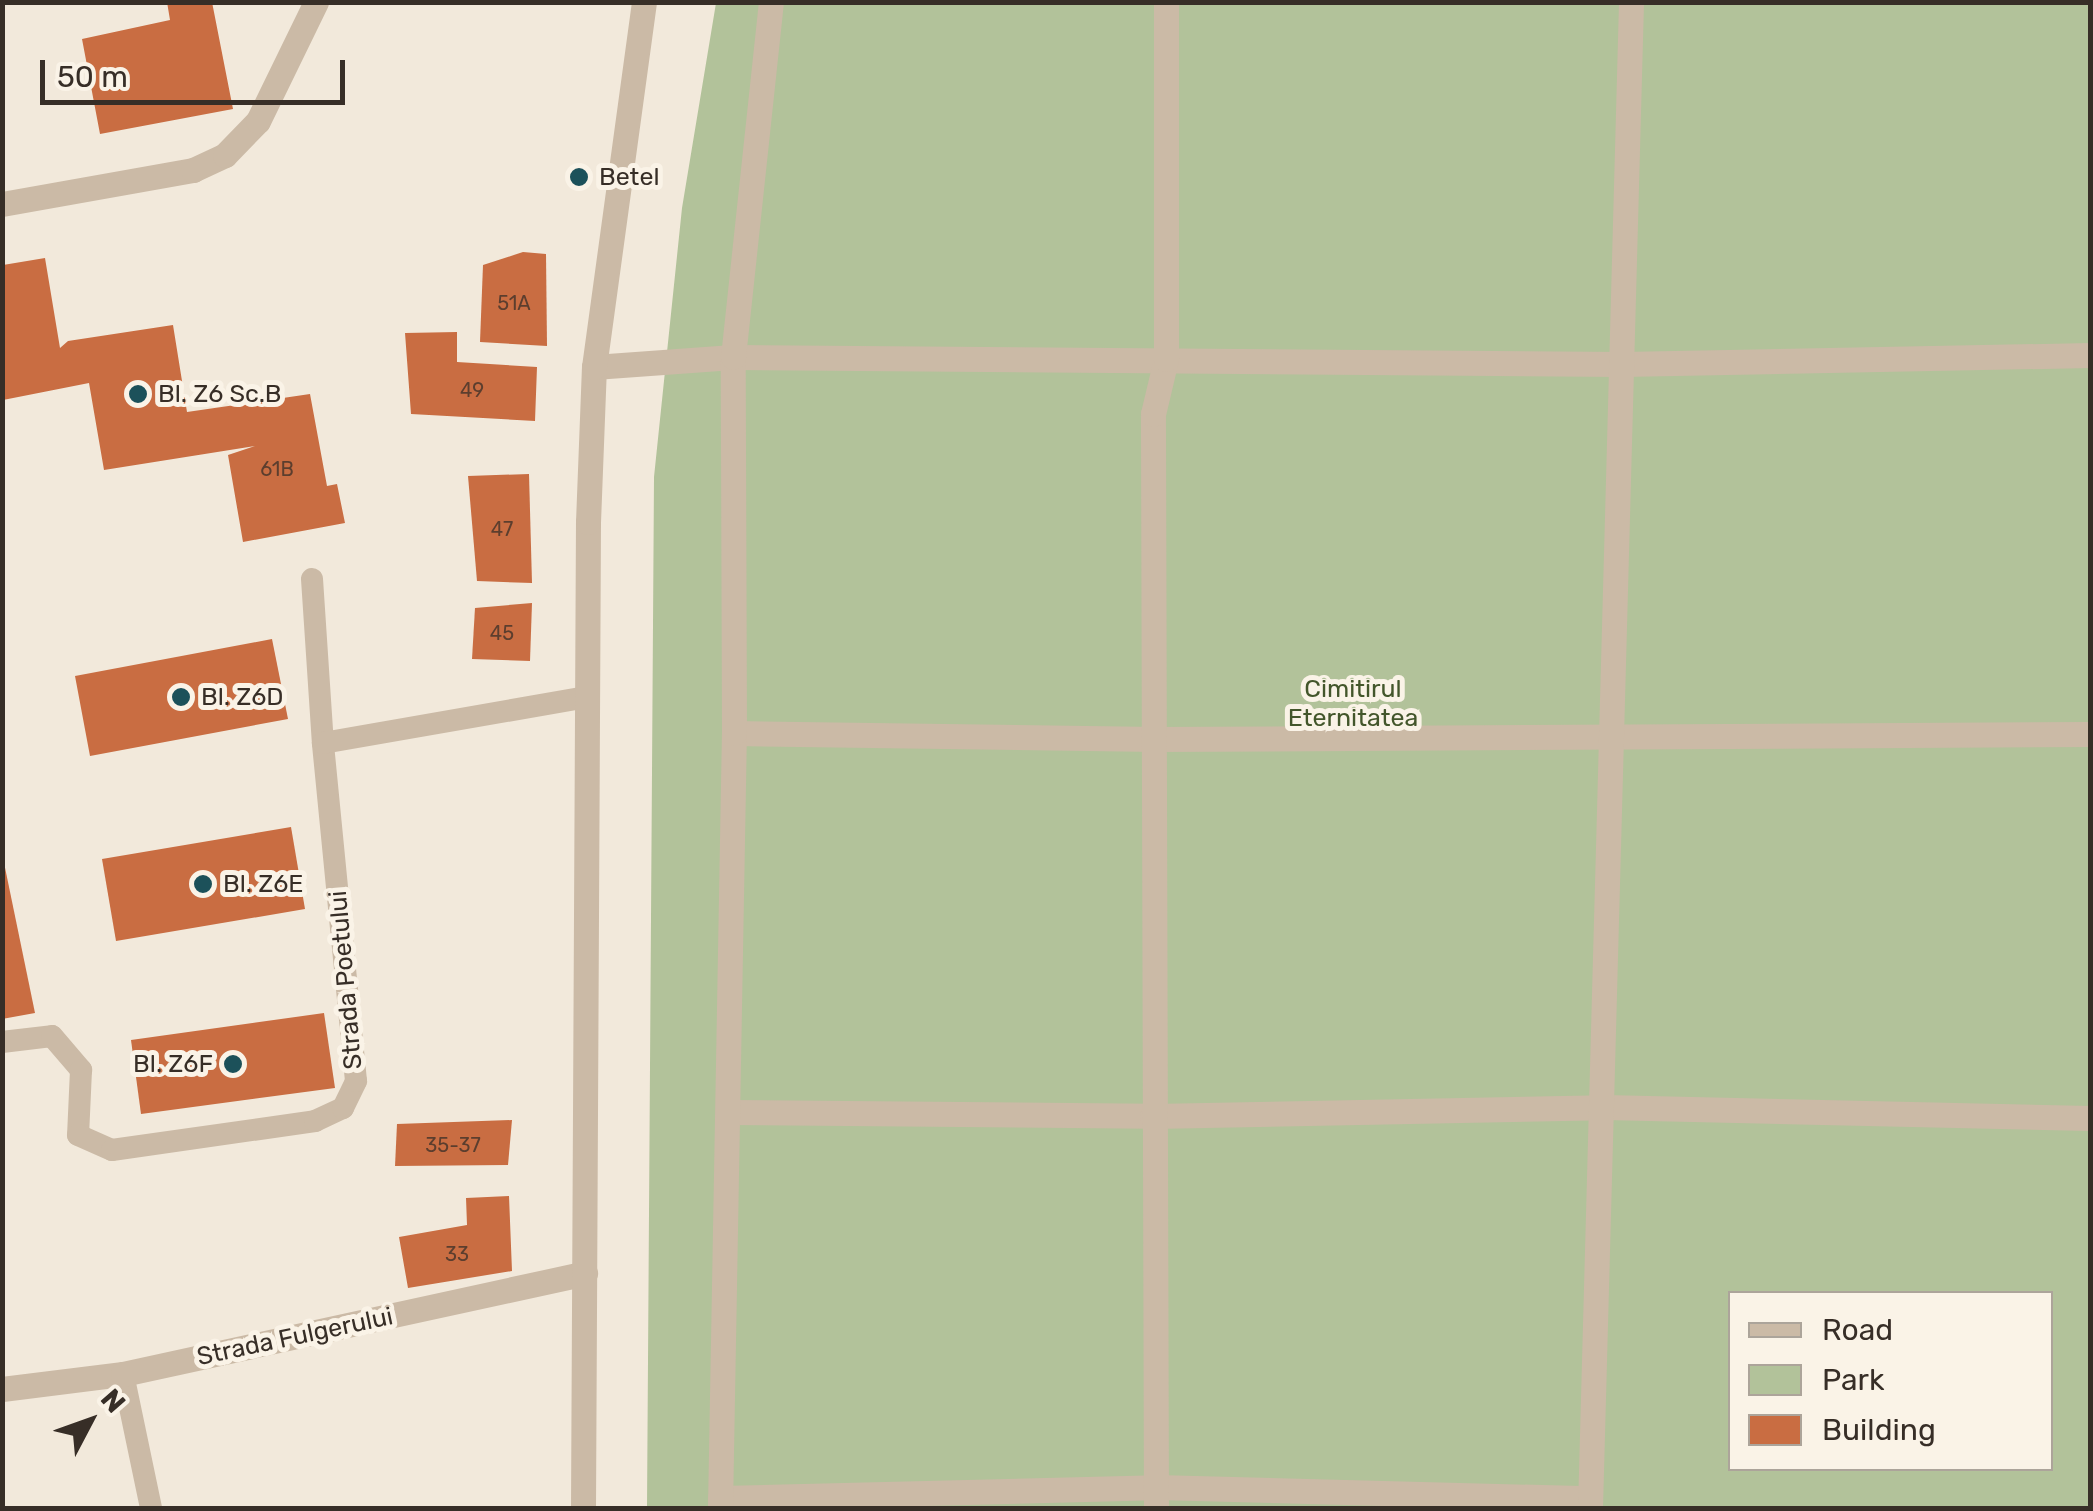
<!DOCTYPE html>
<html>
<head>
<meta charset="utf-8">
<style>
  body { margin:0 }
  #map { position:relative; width:2093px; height:1511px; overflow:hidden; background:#f2e9db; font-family:Rubik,sans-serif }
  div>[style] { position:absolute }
  .green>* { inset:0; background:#b2c29a }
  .building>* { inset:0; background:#c96d42 }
  .service>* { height:22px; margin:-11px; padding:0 11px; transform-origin:11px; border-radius:11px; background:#cbbaa6 }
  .pedestrian>* { height:25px; margin:-12.5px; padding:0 12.5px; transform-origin:12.5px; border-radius:12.5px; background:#cbbaa6 }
  .minor>* { height:25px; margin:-12.5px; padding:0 12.5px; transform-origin:12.5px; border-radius:12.5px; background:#cbbaa6 }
  .tertiary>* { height:25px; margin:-12.5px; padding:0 12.5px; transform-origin:12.5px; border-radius:12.5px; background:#cbbaa6 }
  .dots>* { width:28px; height:28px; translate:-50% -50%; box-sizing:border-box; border:5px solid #faf3e7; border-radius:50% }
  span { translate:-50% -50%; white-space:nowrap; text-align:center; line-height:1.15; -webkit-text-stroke:10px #faf3e7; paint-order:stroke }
  .number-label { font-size:20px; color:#5c3e2e }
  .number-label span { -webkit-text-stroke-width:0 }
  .poi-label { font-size:25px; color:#372e27 }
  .left { translate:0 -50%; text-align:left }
  .right { translate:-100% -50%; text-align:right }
  .park-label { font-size:25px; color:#43562b }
  .street-label { font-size:25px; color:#372e27 }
  .frame { position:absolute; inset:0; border:5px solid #372e27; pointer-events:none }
  .legend { position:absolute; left:1728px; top:1291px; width:325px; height:180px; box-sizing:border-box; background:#faf3e7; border:2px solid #aca49a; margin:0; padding:12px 18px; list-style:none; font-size:30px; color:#372e27 }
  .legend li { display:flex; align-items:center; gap:20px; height:50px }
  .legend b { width:50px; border:2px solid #aca49a }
  .north { position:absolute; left:40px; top:1371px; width:100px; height:100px; -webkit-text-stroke:8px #faf3e7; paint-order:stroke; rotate:49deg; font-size:28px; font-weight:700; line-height:40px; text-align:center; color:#372e27 }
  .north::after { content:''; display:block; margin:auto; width:35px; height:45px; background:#372e27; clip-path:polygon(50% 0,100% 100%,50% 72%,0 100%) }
  .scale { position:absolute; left:40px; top:60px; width:305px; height:45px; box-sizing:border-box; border:5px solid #372e27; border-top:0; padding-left:12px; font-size:30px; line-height:35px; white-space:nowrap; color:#372e27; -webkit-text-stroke:8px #faf3e7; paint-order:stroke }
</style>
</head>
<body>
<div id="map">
  <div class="green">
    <div style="clip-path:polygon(evenodd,716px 3px,2090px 3px,2090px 1508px,647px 1508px,654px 477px,682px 208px,716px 3px,1730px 1294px,2050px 1294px,2050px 1468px,1730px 1468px,1730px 1294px)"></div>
  </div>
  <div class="building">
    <div style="clip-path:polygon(167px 2px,212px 2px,233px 109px,100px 134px,82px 39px,170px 20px)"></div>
    <div style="clip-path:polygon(523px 252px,546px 254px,547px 346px,480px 342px,483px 265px)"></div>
    <div style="clip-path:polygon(45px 258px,60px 348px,68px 341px,173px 325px,187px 412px,310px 394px,327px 486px,337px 484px,345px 523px,243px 542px,228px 455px,255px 446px,104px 470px,89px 383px,3px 400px,3px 265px)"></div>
    <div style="clip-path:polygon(457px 332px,457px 362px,537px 367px,535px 421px,411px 414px,405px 333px)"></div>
    <div style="clip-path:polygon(529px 474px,532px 583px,477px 581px,468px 476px)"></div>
    <div style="clip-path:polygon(532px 603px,530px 661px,472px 659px,475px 608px)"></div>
    <div style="clip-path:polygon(272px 639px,288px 719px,90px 756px,75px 676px)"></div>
    <div style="clip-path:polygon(291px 827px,305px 909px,116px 941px,102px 859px)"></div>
    <div style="clip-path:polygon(2px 853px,35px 1013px,2px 1019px)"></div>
    <div style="clip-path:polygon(324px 1013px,335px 1088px,141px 1114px,131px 1040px)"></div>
    <div style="clip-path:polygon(512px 1120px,508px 1165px,395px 1166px,397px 1124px)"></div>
    <div style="clip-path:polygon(509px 1196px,512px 1271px,408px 1288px,399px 1237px,467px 1225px,466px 1198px)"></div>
  </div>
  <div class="service">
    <div style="left:312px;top:579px;width:164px;rotate:86.2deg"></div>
    <div style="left:2px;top:1042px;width:50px;rotate:-6.8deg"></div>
    <div style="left:52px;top:1036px;width:45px;rotate:49.5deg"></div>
    <div style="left:81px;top:1070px;width:65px;rotate:92.6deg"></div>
    <div style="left:78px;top:1135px;width:37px;rotate:24deg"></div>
    <div style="left:112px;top:1150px;width:205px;rotate:-8.1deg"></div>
    <div style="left:315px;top:1121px;width:31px;rotate:-25deg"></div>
    <div style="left:343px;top:1108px;width:30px;rotate:-64deg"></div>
    <div style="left:356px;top:1081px;width:340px;rotate:-95.6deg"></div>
    <div style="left:323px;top:743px;width:267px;rotate:-9.9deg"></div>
    <div style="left:123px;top:1374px;width:137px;rotate:78.2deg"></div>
  </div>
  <div class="pedestrian">
    <div style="left:594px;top:367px;width:139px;rotate:-4.1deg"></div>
    <div style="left:733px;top:357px;width:889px;rotate:0.45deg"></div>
    <div style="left:1622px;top:364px;width:468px;rotate:-1.1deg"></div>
    <div style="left:734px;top:733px;width:423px;rotate:0.8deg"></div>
    <div style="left:1157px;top:739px;width:933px;rotate:-0.31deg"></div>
    <div style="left:728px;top:1112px;width:424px;rotate:0.5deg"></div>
    <div style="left:1152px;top:1116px;width:452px;rotate:-1.1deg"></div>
    <div style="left:1604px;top:1107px;width:486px;rotate:1.3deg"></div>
    <div style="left:720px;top:1498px;width:436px;rotate:-1.4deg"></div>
    <div style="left:1156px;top:1487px;width:434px;rotate:1.5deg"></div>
    <div style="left:720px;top:1508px;width:775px;rotate:-88.97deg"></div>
    <div style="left:734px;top:733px;width:376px;rotate:-90.2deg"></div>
    <div style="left:733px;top:357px;width:357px;rotate:-83.9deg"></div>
    <div style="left:1156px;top:1508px;width:1094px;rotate:-90.16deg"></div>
    <div style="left:1153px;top:414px;width:57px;rotate:-76.7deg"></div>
    <div style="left:1166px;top:359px;width:357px;rotate:-90deg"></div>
    <div style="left:1590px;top:1508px;width:1507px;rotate:-88.44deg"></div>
  </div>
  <div class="minor">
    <div style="left:2px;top:204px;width:194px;rotate:-10.1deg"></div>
    <div style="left:193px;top:170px;width:35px;rotate:-25deg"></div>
    <div style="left:225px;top:155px;width:47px;rotate:-45.9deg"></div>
    <div style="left:258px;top:121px;width:132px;rotate:-64deg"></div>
    <div style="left:2px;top:1389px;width:122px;rotate:-7.1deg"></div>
    <div style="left:123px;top:1374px;width:473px;rotate:-12.3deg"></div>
  </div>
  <div class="tertiary">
    <div style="left:583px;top:1508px;width:986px;rotate:-89.71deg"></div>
    <div style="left:588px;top:522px;width:155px;rotate:-87.8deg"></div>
    <div style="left:594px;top:367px;width:368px;rotate:-82.2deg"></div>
  </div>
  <div class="dots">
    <div style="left:579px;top:177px;background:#1c515a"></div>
    <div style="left:138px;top:394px;background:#1c515a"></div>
    <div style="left:181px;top:697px;background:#1c515a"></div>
    <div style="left:203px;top:884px;background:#1c515a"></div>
    <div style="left:233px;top:1064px;background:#1c515a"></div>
  </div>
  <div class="number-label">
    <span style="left:514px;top:303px">51A</span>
    <span style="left:472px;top:390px">49</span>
    <span style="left:277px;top:469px">61B</span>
    <span style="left:502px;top:529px">47</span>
    <span style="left:502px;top:633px">45</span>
    <span style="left:453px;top:1145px">35-37</span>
    <span style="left:457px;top:1254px">33</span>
  </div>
  <div class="poi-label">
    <span class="left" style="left:599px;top:177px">Betel</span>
    <span class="left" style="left:158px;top:394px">Bl. Z6 Sc.B</span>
    <span class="left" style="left:201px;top:697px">Bl. Z6D</span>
    <span class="left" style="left:223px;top:884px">Bl. Z6E</span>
    <span class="right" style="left:213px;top:1064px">Bl. Z6F</span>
  </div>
  <div class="park-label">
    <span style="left:1353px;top:704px">Cimitirul<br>Eternitatea</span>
  </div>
  <div class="street-label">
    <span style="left:346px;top:980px;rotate:-95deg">Strada Poetului</span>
    <span style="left:295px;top:1337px;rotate:-12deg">Strada Fulgerului</span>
  </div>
  <div class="frame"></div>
  <ul class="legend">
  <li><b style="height:12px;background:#cbbaa6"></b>Road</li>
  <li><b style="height:28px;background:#b2c29a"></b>Park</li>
  <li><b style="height:28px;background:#c96d42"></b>Building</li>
  </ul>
  <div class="north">N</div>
  <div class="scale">50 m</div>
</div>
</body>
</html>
